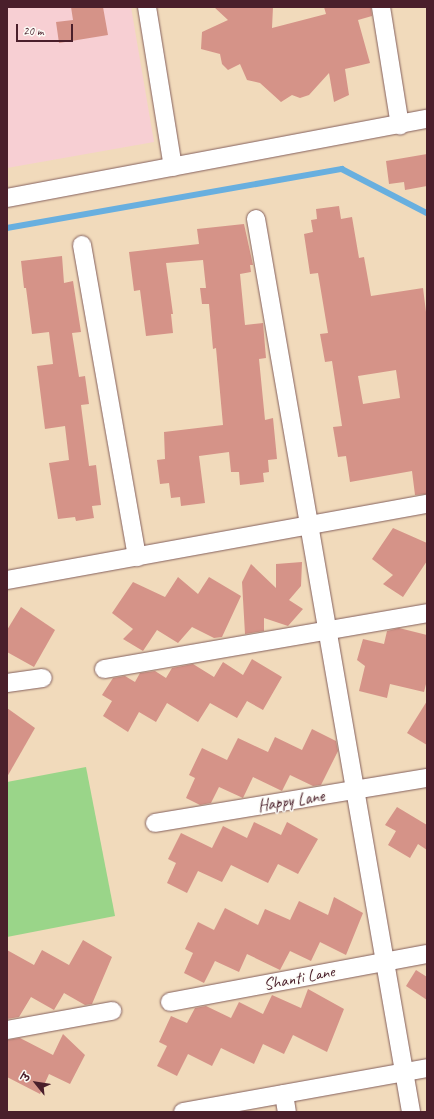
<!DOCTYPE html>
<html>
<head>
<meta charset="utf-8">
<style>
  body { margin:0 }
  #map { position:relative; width:434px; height:1119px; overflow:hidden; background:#f1dabb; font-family:Caveat,"Playpen Sans Deva",sans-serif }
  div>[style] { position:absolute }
  .built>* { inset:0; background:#f7cfd3 }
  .green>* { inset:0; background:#9ad589 }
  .stream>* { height:5.5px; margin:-2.75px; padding:0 2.75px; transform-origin:2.75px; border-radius:2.75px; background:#68afdf }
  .building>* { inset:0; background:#d59388 }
  .roads { filter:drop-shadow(0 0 1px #84605d) drop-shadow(0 0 1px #84605d) }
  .minor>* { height:18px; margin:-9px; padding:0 9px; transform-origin:9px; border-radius:9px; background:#fff }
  span { translate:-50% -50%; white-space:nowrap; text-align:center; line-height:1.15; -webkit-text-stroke:3px #fdfcf7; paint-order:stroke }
  .street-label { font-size:17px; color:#4a1f2b }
  .frame { position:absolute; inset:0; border:8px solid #4a1f2b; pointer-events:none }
  .north { position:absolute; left:16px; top:1063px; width:40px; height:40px; -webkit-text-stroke:3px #fdfcf7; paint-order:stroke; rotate:300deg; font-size:11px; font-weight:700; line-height:16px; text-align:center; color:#4a1f2b }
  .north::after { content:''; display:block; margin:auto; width:14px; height:18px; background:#4a1f2b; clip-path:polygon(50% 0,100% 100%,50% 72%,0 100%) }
  .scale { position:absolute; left:16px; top:24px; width:57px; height:18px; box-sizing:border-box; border:2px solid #4a1f2b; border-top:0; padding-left:5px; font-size:12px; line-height:14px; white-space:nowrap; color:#4a1f2b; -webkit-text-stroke:3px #fdfcf7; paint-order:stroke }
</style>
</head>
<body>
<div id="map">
  <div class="built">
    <div style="clip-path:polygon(7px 7px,131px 7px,154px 142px,7px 168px)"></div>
  </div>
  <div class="green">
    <div style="clip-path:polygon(86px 767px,115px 916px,7px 937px,7px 782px)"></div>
  </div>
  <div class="stream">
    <div style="left:7px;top:228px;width:340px;rotate:-10deg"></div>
    <div style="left:342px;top:169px;width:96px;rotate:27.4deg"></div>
  </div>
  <div class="building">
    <div style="clip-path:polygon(71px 7px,103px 7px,108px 35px,59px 43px,56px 22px,73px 20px)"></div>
    <div style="clip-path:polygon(214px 7px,273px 7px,272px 28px,326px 14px,324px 7px,371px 7px,372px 16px,358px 20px,370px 63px,345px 69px,349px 95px,334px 102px,329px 73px,309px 95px,300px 98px,292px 95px,281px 102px,260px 83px,247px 80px,240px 64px,228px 70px,222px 64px,220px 54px,201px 49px,202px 32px,228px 20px)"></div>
    <div style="clip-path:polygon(427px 154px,427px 186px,405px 190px,404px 182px,389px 184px,386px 161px)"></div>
    <div style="clip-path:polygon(evenodd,339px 206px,341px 219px,352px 217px,359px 258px,364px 257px,371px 296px,423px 288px,427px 320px,427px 494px,415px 495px,412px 471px,350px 482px,346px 456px,338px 457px,333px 427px,342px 426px,332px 361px,325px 362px,320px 334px,328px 333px,318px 273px,310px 274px,304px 234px,313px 232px,311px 220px,317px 219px,316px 209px,339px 206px,396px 370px,400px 398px,363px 404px,358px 376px,396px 370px)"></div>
    <div style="clip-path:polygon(244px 224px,253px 265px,250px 265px,251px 272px,240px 274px,245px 325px,263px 323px,266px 358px,259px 359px,265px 420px,273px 418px,277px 459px,268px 460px,269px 472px,263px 473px,264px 482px,240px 485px,239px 472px,231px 472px,229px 452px,199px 456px,205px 503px,181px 506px,180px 497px,171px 498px,169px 483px,160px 484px,157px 460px,165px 459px,164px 432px,223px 425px,216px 348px,213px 349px,209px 304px,202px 304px,200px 288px,206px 288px,203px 260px,166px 263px,173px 314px,171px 314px,173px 333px,146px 336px,140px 290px,134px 291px,129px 252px,199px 244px,197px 229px)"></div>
    <div style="clip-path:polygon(62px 256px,64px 283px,73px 281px,81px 332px,72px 333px,79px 377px,85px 376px,89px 404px,81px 405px,82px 413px,89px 466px,96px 465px,101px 505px,92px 506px,94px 518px,76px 521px,75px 517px,58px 519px,49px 463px,69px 460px,65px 426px,45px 429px,37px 366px,53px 364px,49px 332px,32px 334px,26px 288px,24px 288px,21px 261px)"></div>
    <div style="clip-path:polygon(393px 528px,427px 543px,427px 561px,403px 597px,383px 584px,393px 575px,372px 559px)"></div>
    <div style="clip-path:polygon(302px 562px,301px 586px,289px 600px,303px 609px,288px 626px,264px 618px,264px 631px,245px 634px,242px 582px,251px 564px,276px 588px,276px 564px)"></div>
    <div style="clip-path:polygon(178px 577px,198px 594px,209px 577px,241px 596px,222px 637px,214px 638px,192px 627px,178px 643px,157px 630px,143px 651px,123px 639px,133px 629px,112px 613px,133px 582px,165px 597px)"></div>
    <div style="clip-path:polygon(21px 607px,55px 630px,34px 667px,7px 652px,7px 630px)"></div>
    <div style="clip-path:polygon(399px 628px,427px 635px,427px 680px,424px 692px,390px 684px,387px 698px,359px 691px,365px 666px,357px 660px,363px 639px,384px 644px,387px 631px)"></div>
    <div style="clip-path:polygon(252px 659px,282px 677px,263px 710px,247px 701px,237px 718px,210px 703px,198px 722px,167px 703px,156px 722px,139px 712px,128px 732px,103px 716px,112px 701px,102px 695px,113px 678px,125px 676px,135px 682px,140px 673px,155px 671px,166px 678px,172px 668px,193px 664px,214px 677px,223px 662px,243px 675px)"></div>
    <div style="clip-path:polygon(427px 701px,427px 745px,407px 733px)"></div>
    <div style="clip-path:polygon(7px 708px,35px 728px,7px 777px)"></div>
    <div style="clip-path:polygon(312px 729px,336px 741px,338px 751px,321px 785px,313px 786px,290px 775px,282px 791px,253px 777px,243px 798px,219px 787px,211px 803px,200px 805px,186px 798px,195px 778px,189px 775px,202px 748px,227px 760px,238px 738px,268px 752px,275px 737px,302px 750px)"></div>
    <div style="clip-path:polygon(397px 807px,427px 825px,427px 850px,418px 844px,410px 858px,388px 845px,396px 831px,385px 825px)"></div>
    <div style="clip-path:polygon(254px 822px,281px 835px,287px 822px,318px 839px,298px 874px,278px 864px,268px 883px,231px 865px,222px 882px,198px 871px,187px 893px,167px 883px,176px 863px,168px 859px,181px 833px,212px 848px,223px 826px,247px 838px)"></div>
    <div style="clip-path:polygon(334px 897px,363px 913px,346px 955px,320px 942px,311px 961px,290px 951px,280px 970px,247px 954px,239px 972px,215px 961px,204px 983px,184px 973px,193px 953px,185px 949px,198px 922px,214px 930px,225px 908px,258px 925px,265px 909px,290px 920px,299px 901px,328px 915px)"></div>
    <div style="clip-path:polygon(83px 940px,112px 957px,92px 1004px,85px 1005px,64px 993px,54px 1010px,31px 997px,19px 1017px,7px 1019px,7px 950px,34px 965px,42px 950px,69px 965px)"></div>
    <div style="clip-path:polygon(416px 970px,427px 977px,427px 1000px,406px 986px)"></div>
    <div style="clip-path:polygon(308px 989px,344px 1009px,327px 1052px,293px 1035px,284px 1054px,263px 1044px,254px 1064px,221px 1048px,212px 1066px,188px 1054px,177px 1076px,157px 1066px,167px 1046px,159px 1042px,171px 1016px,187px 1023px,195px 1008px,206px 1006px,231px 1018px,239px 1002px,263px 1014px,272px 995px,301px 1008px)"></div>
    <div style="clip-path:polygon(63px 1034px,85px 1055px,70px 1084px,49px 1074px,40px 1094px,7px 1077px,7px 1040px,20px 1038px,53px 1055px)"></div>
  </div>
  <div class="roads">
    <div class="minor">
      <div style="left:147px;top:7px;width:162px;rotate:80.8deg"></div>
      <div style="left:381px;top:7px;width:120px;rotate:80.9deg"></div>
      <div style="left:7px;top:198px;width:427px;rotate:-10.7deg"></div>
      <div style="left:256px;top:219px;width:906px;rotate:80.15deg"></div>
      <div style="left:82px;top:245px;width:317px;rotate:80deg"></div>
      <div style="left:7px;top:580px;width:427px;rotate:-10.3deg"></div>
      <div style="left:104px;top:669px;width:328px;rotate:-9.8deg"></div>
      <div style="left:7px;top:683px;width:36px;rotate:-8deg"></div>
      <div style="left:155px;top:823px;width:276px;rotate:-9.4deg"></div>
      <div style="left:170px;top:1002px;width:261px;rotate:-10.6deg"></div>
      <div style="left:7px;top:1030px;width:107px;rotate:-10.3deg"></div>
      <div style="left:284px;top:1094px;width:18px;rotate:81deg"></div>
      <div style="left:183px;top:1112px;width:248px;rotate:-10.2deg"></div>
    </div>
  </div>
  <div class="street-label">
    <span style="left:291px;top:801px;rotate:-9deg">Happy Lane</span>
    <span style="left:299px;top:978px;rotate:-11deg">Shanti Lane</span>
  </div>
  <div class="frame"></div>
  <div class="north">उ</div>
  <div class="scale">20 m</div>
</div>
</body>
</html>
